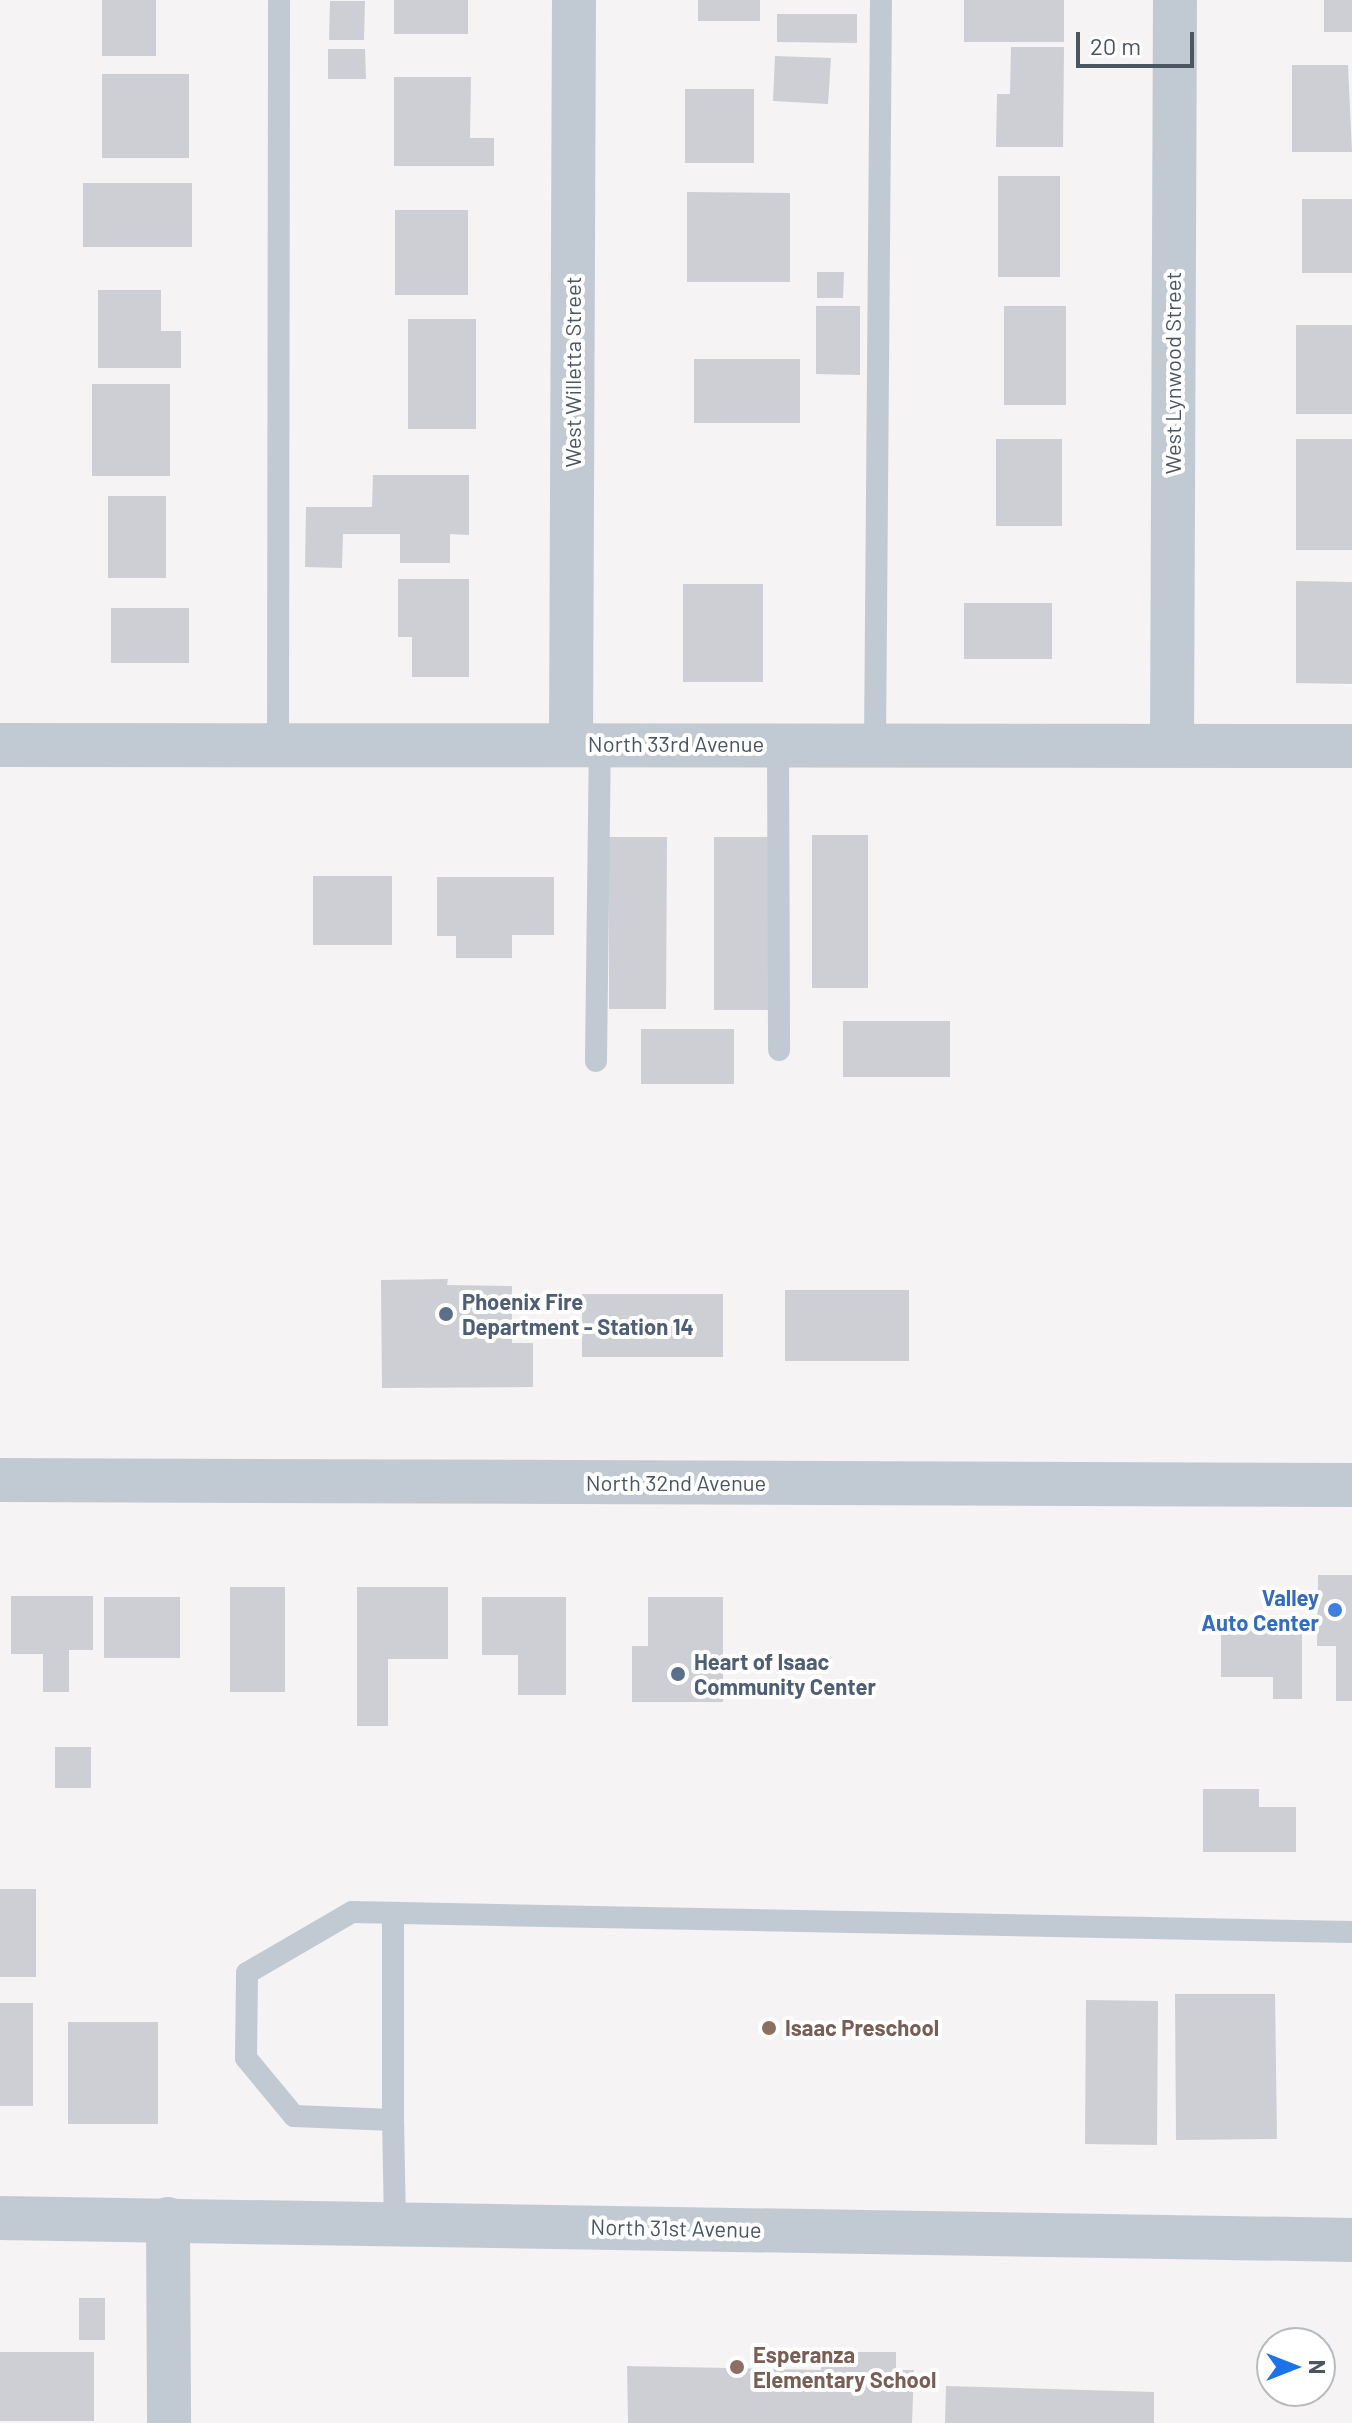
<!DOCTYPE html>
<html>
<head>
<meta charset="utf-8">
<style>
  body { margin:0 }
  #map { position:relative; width:1352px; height:2423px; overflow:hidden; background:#f5f3f3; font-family:Barlow,sans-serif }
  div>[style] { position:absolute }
  .building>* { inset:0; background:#cdcfd5 }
  .service>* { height:22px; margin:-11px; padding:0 11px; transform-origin:11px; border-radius:11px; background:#c1cad2 }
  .minor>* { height:44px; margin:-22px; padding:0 22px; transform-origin:22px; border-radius:22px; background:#c1cad2 }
  .tertiary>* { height:44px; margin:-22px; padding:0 22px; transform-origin:22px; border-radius:22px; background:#c1cad2 }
  .dots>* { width:22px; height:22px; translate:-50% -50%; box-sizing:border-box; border:4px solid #fff; border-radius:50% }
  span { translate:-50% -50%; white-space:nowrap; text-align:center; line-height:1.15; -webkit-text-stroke:8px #fff; paint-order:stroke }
  .street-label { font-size:22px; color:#4a5661 }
  .service-label { font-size:22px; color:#4e5e75; font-weight:700 }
  .left { translate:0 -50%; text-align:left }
  .shop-label { font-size:22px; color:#366cbe; font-weight:700 }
  .right { translate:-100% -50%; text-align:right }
  .education-label { font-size:22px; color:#785e54; font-weight:700 }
  .north { position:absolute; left:1256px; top:2327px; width:80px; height:80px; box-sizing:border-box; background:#fff; border:2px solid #b7bbc0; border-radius:50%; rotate:90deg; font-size:22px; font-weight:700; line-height:32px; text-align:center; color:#4a5661 }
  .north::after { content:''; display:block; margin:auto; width:28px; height:36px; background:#1a73e8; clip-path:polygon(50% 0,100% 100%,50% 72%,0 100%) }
  .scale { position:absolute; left:1076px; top:32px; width:118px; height:36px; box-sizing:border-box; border:4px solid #4a5661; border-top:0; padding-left:10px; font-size:24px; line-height:28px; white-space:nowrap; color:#4a5661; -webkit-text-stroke:6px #fff; paint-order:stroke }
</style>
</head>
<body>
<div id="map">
  <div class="building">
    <div style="clip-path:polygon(102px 0,156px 0,156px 56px,102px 56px)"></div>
    <div style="clip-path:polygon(394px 0,468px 0,468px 34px,394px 34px)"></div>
    <div style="clip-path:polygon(698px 0,760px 0,760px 21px,698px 21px)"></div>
    <div style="clip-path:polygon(964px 0,1064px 0,1064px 42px,964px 42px)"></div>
    <div style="clip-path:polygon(1324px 0,1352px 0,1352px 32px,1324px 32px)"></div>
    <div style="clip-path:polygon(330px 1px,365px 1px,364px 40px,329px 40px)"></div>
    <div style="clip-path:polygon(777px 14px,857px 14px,857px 43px,777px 42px)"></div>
    <div style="clip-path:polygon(1011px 47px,1064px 47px,1063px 147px,996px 147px,997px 94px,1010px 94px)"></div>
    <div style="clip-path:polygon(328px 49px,365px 49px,366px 79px,328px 79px)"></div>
    <div style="clip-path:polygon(775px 56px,831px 58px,828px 104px,773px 101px)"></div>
    <div style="clip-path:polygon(1292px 65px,1348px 65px,1352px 152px,1292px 152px)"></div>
    <div style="clip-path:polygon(102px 74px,189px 74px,189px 158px,102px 158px)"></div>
    <div style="clip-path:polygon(394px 77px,471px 77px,470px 138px,494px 138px,494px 166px,394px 166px)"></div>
    <div style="clip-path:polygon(685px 89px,754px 89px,754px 163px,685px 163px)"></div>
    <div style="clip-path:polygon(998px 176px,1060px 176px,1060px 277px,998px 277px)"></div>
    <div style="clip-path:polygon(83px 183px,192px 183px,192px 247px,83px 247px)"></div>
    <div style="clip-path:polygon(687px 192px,790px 193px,790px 282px,687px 282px)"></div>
    <div style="clip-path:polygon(1302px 199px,1352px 199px,1352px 273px,1302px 273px)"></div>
    <div style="clip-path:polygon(395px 210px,468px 210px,468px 295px,395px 295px)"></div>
    <div style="clip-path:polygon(817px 272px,844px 272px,843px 298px,817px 298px)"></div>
    <div style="clip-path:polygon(98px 290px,161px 290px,161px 331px,181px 331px,181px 368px,98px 368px)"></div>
    <div style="clip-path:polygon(816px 306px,860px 306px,860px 375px,816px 374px)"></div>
    <div style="clip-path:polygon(1004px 306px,1066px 306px,1066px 405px,1004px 405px)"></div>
    <div style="clip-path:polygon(408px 319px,476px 319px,476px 429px,408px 429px)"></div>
    <div style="clip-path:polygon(1296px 325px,1352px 325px,1352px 414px,1296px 414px)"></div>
    <div style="clip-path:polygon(694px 359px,800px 359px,800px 423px,694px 423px)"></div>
    <div style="clip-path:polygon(92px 384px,170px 384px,170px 476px,92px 476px)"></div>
    <div style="clip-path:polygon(996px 439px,1062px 439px,1062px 526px,996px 526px)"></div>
    <div style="clip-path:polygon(1296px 439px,1352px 439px,1352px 550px,1296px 550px)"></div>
    <div style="clip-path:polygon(373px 475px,469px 475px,469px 535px,450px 534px,450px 563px,400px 563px,400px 534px,343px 534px,342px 568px,305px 567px,306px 507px,372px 507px)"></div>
    <div style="clip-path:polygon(108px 496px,166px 496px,166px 578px,108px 578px)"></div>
    <div style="clip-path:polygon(398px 579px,469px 579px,469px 677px,412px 677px,412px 637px,398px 637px)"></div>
    <div style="clip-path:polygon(1296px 581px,1352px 582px,1352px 684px,1296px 683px)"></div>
    <div style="clip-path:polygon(683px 584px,763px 584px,763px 682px,683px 682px)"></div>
    <div style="clip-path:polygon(964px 603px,1052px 603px,1052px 659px,964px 659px)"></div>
    <div style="clip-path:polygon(111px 608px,189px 608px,189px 663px,111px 663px)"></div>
    <div style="clip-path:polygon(812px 835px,868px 835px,868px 988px,812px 988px)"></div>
    <div style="clip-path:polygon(609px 837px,667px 837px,666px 1009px,609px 1009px)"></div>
    <div style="clip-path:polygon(714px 837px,772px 837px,772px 1010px,714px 1010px)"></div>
    <div style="clip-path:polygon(313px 876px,392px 876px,392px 945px,313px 945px)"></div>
    <div style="clip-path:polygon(437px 877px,554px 877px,554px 935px,512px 935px,512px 958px,456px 958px,456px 936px,437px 936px)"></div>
    <div style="clip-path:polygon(843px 1021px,950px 1021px,950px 1077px,843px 1077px)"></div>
    <div style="clip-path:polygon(641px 1029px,734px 1029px,734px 1084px,641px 1084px)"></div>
    <div style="clip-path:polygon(448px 1279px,447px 1285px,512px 1286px,512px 1343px,533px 1343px,533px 1387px,382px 1388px,381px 1280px)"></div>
    <div style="clip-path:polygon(785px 1290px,909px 1290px,909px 1361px,785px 1361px)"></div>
    <div style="clip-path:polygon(582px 1294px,723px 1294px,723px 1357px,582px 1357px)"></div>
    <div style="clip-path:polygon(1318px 1575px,1352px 1575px,1352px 1701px,1336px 1701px,1336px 1646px,1317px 1646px)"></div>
    <div style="clip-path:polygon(230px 1587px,285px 1587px,285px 1692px,230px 1692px)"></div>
    <div style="clip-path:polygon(357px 1587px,448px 1587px,448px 1659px,388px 1659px,388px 1726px,357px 1726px)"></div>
    <div style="clip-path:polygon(11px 1596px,93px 1596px,93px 1650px,69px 1650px,69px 1692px,43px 1692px,43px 1654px,11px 1654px)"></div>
    <div style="clip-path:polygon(104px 1597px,180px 1597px,180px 1658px,104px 1658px)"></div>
    <div style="clip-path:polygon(482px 1597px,566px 1597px,566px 1695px,518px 1695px,518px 1655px,482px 1655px)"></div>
    <div style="clip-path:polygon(648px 1597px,723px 1597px,723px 1702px,632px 1702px,632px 1646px,648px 1646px)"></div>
    <div style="clip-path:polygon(1221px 1622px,1302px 1622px,1302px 1699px,1273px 1699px,1273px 1677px,1221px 1677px)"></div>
    <div style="clip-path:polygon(55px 1747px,91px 1747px,91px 1788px,55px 1788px)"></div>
    <div style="clip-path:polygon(1203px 1789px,1259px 1789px,1259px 1807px,1296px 1807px,1296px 1852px,1203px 1852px)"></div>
    <div style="clip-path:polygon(0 1889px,36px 1889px,36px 1977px,0 1977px)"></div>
    <div style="clip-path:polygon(1175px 1994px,1275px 1994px,1277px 2139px,1176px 2140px)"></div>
    <div style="clip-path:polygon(1086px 2000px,1158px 2001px,1157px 2145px,1085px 2144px)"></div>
    <div style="clip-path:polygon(0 2003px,33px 2003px,33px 2106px,0 2106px)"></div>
    <div style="clip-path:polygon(68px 2022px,158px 2022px,158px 2124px,68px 2124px)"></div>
    <div style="clip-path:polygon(79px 2298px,105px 2298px,105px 2340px,79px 2340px)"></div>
    <div style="clip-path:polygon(0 2352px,94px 2352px,94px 2421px,0 2421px)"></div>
    <div style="clip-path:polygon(822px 2352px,896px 2352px,896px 2370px,914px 2370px,912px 2423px,628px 2423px,627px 2366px,821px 2370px)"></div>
    <div style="clip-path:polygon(946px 2386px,1154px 2392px,1154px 2423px,945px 2423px)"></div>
  </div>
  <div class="service">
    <div style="left:278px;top:743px;width:743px;rotate:-89.92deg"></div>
    <div style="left:778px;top:744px;width:306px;rotate:89.8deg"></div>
    <div style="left:875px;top:744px;width:744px;rotate:-89.54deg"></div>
    <div style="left:596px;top:1061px;width:317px;rotate:-89.3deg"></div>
    <div style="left:393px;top:1916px;width:204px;rotate:90deg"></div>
    <div style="left:395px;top:2223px;width:103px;rotate:-91.1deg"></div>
    <div style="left:393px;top:2120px;width:99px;rotate:-177.7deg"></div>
    <div style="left:294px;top:2116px;width:75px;rotate:-129.6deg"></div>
    <div style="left:246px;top:2058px;width:85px;rotate:-89.3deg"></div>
    <div style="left:247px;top:1973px;width:121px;rotate:-30.2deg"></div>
    <div style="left:352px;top:1912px;width:1000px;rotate:1.15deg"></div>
  </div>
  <div class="minor">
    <div style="left:571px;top:744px;width:744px;rotate:-89.77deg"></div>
    <div style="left:0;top:745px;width:1352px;rotate:0.04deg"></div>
    <div style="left:1172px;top:745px;width:745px;rotate:-89.77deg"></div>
    <div style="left:0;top:1480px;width:1352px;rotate:0.21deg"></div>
    <div style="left:168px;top:2219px;width:204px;rotate:89.7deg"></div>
  </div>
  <div class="tertiary">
    <div style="left:0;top:2218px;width:1352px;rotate:0.93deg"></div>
  </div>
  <div class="dots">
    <div style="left:446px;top:1314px;background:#5c6f8a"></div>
    <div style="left:1335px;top:1610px;background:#3f7fe0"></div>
    <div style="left:678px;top:1674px;background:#5c6f8a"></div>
    <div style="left:769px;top:2028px;background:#8d6e63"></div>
    <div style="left:737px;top:2367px;background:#8d6e63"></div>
  </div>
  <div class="street-label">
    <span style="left:573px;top:372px;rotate:-90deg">West Willetta Street</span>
    <span style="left:1173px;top:373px;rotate:-90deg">West Lynwood Street</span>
    <span style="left:676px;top:744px">North 33rd Avenue</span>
    <span style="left:676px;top:1483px">North 32nd Avenue</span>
    <span style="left:676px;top:2228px;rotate:1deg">North 31st Avenue</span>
  </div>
  <div class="service-label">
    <span class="left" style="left:462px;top:1314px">Phoenix Fire<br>Department - Station 14</span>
    <span class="left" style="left:694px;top:1674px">Heart of Isaac<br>Community Center</span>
  </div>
  <div class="shop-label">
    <span class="right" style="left:1319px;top:1610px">Valley<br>Auto Center</span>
  </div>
  <div class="education-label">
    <span class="left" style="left:785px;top:2028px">Isaac Preschool</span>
    <span class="left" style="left:753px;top:2367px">Esperanza<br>Elementary School</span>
  </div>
  <div class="north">N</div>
  <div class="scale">20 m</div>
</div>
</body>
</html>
